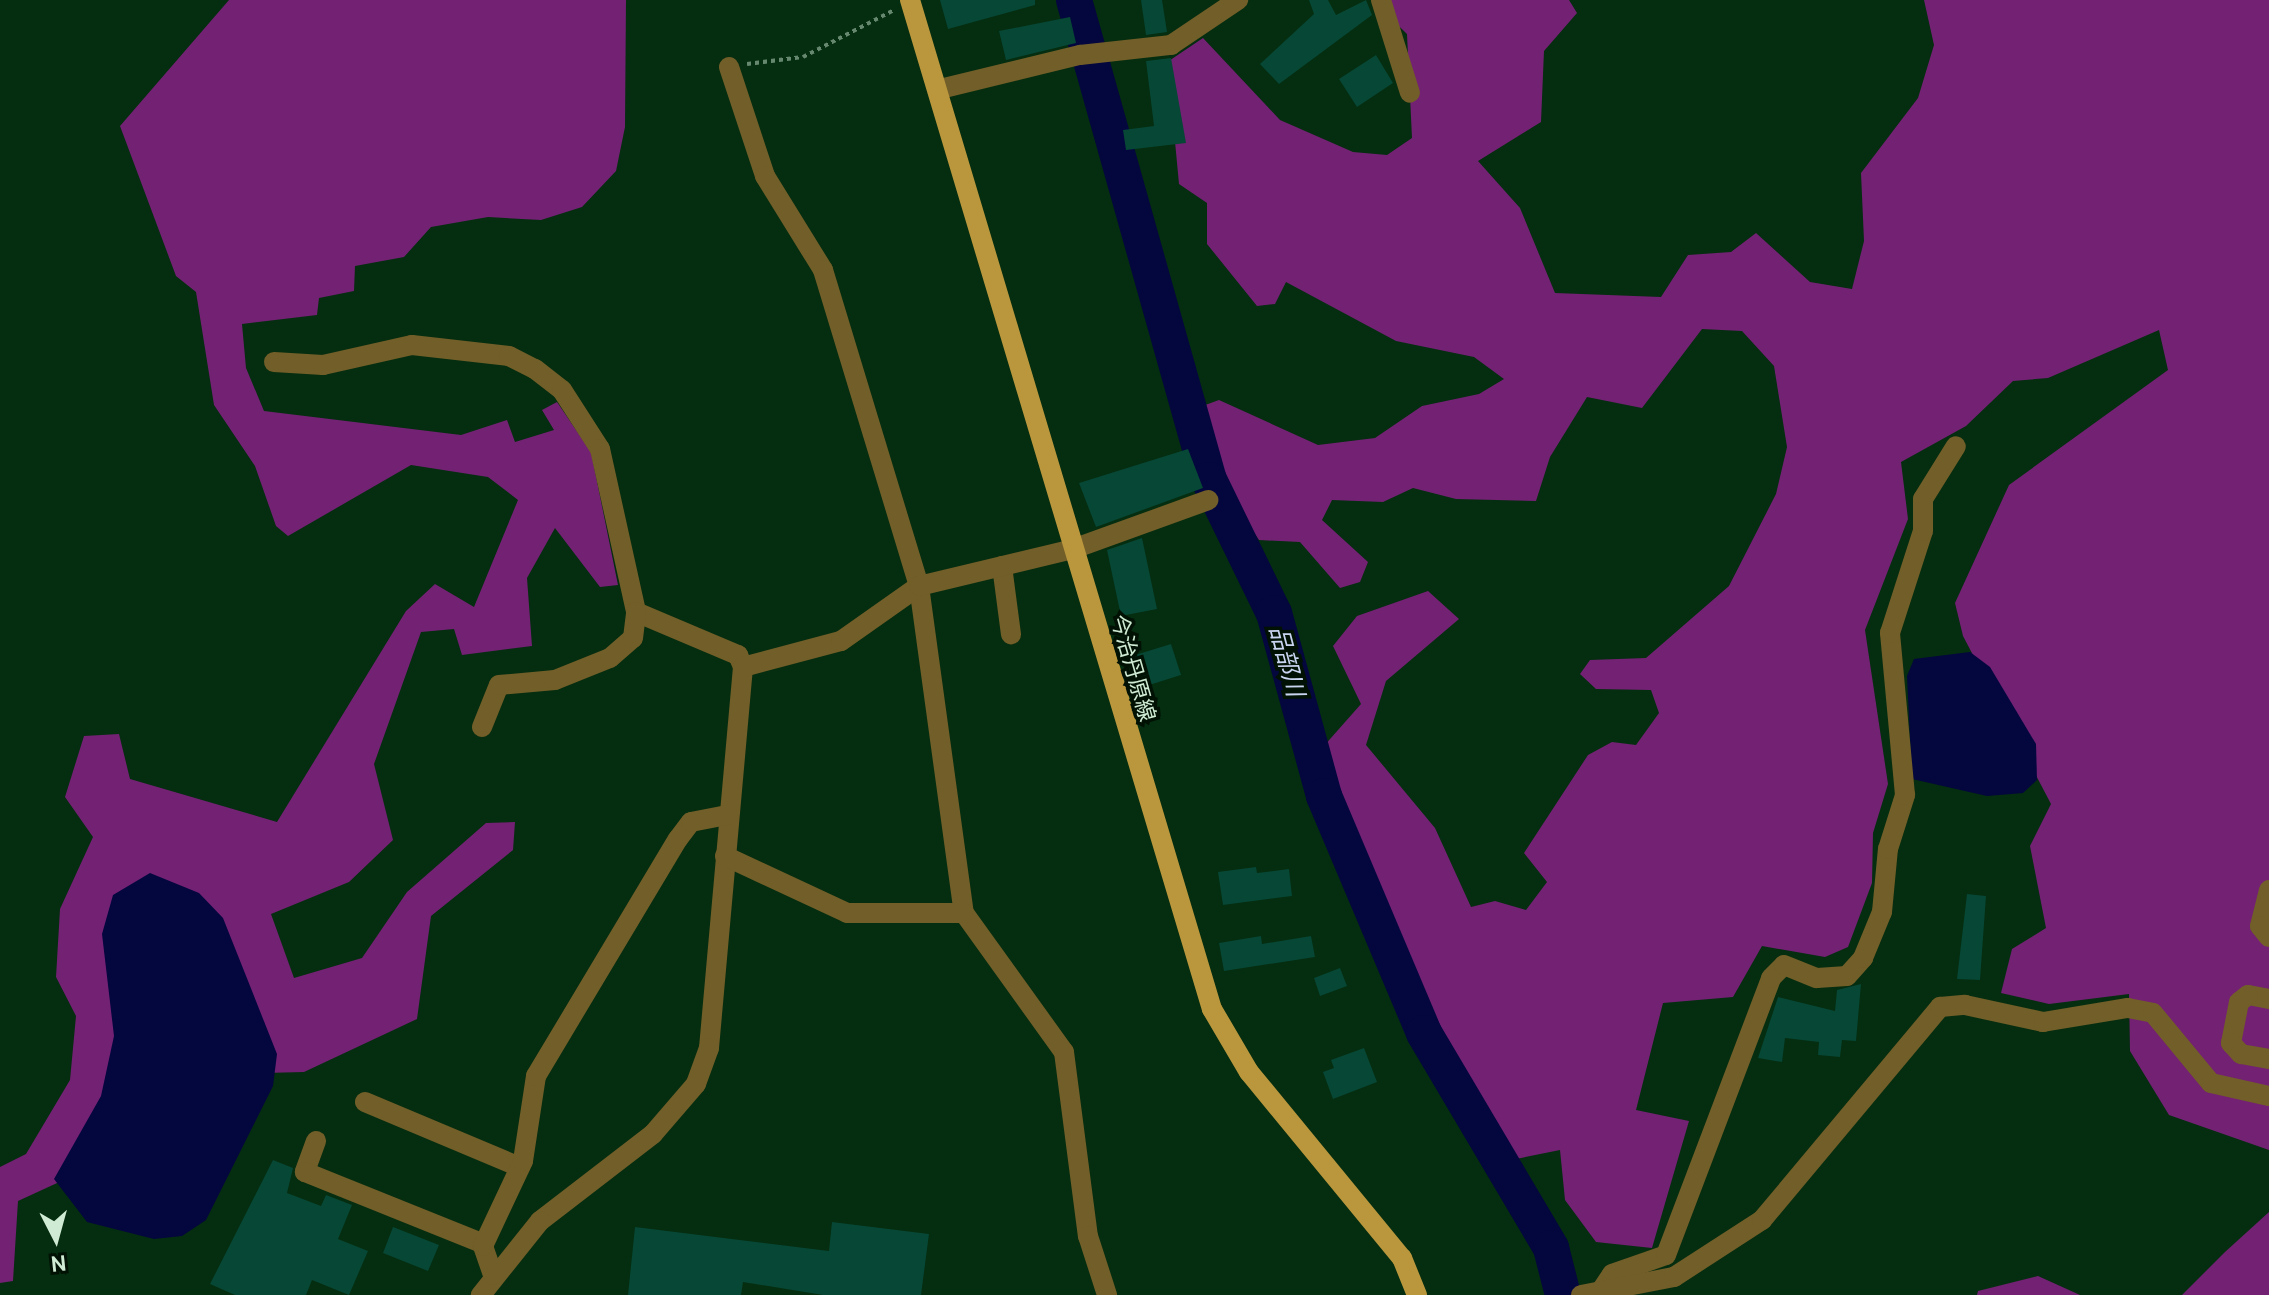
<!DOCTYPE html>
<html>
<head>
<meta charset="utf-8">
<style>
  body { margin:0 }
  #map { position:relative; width:2269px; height:1295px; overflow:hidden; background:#052d10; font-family:Cabin,"Noto Sans JP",sans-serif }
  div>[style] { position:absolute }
  .green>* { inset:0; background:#732173 }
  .water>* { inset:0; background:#04063e }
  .river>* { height:36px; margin:-18px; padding:0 18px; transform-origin:18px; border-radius:18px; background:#04063e }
  .building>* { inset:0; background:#074735 }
  .path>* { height:4px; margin-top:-2px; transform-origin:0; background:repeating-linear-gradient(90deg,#66886e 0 4px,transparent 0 8px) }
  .minor>* { height:20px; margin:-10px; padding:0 10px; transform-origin:10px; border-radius:10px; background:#725e28 }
  .major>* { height:20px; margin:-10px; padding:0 10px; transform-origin:10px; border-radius:10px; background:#ba973d }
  span { translate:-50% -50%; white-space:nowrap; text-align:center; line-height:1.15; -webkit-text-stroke:7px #011204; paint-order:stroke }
  .street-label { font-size:22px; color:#d0ebd3 }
  .water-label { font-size:24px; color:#c9d4f0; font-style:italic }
  .north { position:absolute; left:16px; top:1199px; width:80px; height:80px; -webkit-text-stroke:6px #011204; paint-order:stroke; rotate:174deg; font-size:22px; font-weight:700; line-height:32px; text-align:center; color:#d0ebd3 }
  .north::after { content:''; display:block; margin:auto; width:28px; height:36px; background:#d0ebd3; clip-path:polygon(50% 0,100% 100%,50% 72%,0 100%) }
</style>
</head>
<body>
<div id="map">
  <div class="green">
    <div style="clip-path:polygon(229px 0,626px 0,625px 127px,616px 171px,582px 207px,541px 220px,488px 217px,431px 227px,404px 257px,355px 266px,354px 291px,319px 298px,317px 315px,242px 324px,246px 368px,264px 411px,461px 435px,507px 420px,515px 442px,554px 430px,542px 410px,557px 402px,591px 452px,618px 585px,600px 587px,555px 528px,527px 578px,532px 646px,462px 655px,454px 629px,421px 632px,374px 764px,393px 840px,349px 882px,271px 914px,294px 978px,362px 958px,407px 892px,486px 823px,515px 822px,513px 850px,431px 916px,417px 1019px,304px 1072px,231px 1074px,94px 1166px,18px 1201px,13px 1281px,0 1283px,0 1167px,26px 1154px,70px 1080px,76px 1016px,56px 977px,60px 909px,93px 837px,65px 797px,84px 736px,119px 734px,130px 779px,277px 822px,406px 611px,435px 584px,474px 607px,518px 500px,488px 477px,411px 465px,288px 536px,276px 526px,255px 466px,214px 405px,196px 292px,176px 276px,120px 126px)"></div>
    <div style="clip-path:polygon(1372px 0,1569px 0,1577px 13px,1544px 51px,1541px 122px,1478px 161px,1520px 208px,1555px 293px,1661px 297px,1688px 255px,1731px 252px,1756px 233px,1810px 282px,1852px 289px,1864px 241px,1861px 173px,1918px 98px,1934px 45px,1924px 0,2269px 0,2269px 1150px,2169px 1115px,2130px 1051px,2129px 994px,2049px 1004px,2001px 993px,2012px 949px,2046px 928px,2030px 846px,2051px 804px,1963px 636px,1955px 603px,2009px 485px,2168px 370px,2159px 330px,2048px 378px,2013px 381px,1966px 426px,1901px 462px,1908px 519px,1865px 630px,1888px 784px,1873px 833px,1872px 883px,1848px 947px,1825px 957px,1762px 946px,1733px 997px,1663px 1003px,1636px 1110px,1689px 1121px,1652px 1248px,1596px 1242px,1565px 1200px,1560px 1150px,1516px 1159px,1443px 1050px,1336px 796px,1323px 747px,1361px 704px,1333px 646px,1357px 616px,1428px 591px,1459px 619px,1386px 681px,1366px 745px,1435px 828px,1471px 907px,1495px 901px,1526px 910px,1547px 882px,1524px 853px,1588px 755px,1612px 742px,1636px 745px,1659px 713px,1651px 690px,1596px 689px,1580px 674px,1590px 660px,1646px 658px,1729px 586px,1776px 494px,1787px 447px,1774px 366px,1742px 331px,1702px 329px,1642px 408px,1587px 397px,1550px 457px,1536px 501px,1456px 499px,1413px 488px,1383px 502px,1332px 500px,1322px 520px,1368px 562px,1360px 582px,1340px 588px,1300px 542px,1259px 540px,1217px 478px,1197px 408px,1219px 400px,1318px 445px,1375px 438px,1422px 406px,1479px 394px,1504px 379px,1474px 357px,1396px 341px,1286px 282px,1275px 304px,1257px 306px,1207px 244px,1207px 203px,1179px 184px,1172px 110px,1151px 73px,1203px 38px,1280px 120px,1353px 152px,1387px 155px,1412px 138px,1407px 34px)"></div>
    <div style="clip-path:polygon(2269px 1212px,2269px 1295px,2182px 1295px,2225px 1252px)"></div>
    <div style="clip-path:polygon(2038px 1276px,2080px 1295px,1977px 1295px,1978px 1291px)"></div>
  </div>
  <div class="water">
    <div style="clip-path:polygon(1970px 652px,1990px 667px,2036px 744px,2037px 780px,2023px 793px,1987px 796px,1912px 779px,1907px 676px,1914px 659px)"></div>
    <div style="clip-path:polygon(150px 873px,199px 893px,223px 918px,277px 1054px,273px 1086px,206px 1220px,182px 1236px,154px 1239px,87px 1222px,54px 1179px,101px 1096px,114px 1036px,102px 934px,113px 895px)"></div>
  </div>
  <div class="river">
    <div style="left:1074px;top:0;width:499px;rotate:74.3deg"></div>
    <div style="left:1209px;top:480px;width:148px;rotate:64deg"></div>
    <div style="left:1274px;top:613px;width:190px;rotate:74.7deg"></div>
    <div style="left:1324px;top:796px;width:257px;rotate:67.1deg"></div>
    <div style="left:1424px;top:1033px;width:250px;rotate:59.4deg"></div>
    <div style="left:1551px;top:1248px;width:49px;rotate:75.7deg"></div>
  </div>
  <div class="building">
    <div style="clip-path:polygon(940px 0,1035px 0,1035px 5px,948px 29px)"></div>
    <div style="clip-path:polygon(1141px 0,1162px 0,1167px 32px,1146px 35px)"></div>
    <div style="clip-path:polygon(1309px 0,1328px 0,1336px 15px,1366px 0,1372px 15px,1279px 84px,1260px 64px,1314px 14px)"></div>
    <div style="clip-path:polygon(1070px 17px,1076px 43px,1006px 60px,999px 31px)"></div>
    <div style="clip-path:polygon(1376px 55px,1393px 83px,1357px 107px,1339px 79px)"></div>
    <div style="clip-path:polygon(1171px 58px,1186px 143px,1126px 150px,1123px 130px,1154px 126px,1146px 61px)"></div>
    <div style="clip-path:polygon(1188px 449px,1203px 488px,1096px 527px,1079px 483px)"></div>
    <div style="clip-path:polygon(1142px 538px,1157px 609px,1121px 616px,1107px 550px)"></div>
    <div style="clip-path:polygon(1171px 644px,1181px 675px,1146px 686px,1132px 656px)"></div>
    <div style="clip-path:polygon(1256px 867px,1257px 873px,1289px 869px,1292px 896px,1223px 905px,1218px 872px)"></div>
    <div style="clip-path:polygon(1967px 894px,1986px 896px,1980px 980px,1957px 979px)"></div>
    <div style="clip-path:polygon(1261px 936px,1262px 944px,1311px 936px,1315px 957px,1224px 971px,1219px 943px)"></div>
    <div style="clip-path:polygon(1340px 968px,1347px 986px,1320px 996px,1314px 978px)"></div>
    <div style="clip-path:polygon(1861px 984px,1856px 1041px,1842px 1040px,1840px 1057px,1818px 1055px,1819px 1042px,1785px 1038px,1782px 1062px,1758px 1058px,1778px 997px,1835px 1011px,1837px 990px)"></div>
    <div style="clip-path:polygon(1364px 1048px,1377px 1082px,1333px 1099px,1323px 1072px,1334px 1068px,1331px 1060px)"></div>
    <div style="clip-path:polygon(273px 1160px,293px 1168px,287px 1193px,321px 1206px,326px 1195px,352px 1205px,338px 1239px,368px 1251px,349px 1295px,312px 1280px,306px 1295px,235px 1295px,210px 1284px)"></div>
    <div style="clip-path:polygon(832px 1222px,929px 1234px,921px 1295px,823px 1295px,743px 1282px,741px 1295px,628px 1295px,635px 1227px,829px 1251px)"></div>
    <div style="clip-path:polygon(393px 1227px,439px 1245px,428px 1271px,383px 1253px)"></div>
  </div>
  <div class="path">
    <div style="left:747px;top:64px;width:56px;rotate:-7.1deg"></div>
    <div style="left:803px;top:57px;width:102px;rotate:-27.3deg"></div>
  </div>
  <div class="minor">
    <div style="left:1381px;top:0;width:97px;rotate:72.7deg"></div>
    <div style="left:729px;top:67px;width:115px;rotate:71.7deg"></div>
    <div style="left:765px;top:176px;width:110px;rotate:58.3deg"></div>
    <div style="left:823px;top:270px;width:330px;rotate:73.1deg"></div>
    <div style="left:919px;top:586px;width:330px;rotate:82.2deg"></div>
    <div style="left:964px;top:913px;width:171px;rotate:54.3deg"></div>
    <div style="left:1064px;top:1052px;width:186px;rotate:82.6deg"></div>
    <div style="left:1088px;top:1236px;width:62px;rotate:72.1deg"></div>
    <div style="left:940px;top:89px;width:144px;rotate:-13.7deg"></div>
    <div style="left:1080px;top:55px;width:92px;rotate:-6.3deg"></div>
    <div style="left:1171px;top:45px;width:81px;rotate:-33.9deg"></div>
    <div style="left:274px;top:362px;width:49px;rotate:3.5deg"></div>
    <div style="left:323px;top:365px;width:91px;rotate:-12.7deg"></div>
    <div style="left:412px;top:345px;width:98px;rotate:6.5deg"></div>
    <div style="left:509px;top:356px;width:29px;rotate:27deg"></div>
    <div style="left:535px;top:369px;width:34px;rotate:38deg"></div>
    <div style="left:562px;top:390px;width:70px;rotate:57.2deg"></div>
    <div style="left:600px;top:449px;width:167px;rotate:77.5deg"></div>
    <div style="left:636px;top:612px;width:111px;rotate:22.9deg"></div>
    <div style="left:738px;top:655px;width:13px;rotate:67deg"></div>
    <div style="left:743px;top:667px;width:383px;rotate:95.1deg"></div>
    <div style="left:709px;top:1048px;width:38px;rotate:110deg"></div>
    <div style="left:696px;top:1084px;width:66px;rotate:130.7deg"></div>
    <div style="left:653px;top:1134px;width:143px;rotate:142.4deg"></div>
    <div style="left:540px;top:1221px;width:95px;rotate:128.6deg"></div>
    <div style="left:1002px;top:566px;width:69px;rotate:82.5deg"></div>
    <div style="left:743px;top:667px;width:101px;rotate:-14.9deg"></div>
    <div style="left:841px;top:641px;width:95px;rotate:-35.2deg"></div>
    <div style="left:919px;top:586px;width:158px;rotate:-13.5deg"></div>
    <div style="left:1073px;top:549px;width:144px;rotate:-19.9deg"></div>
    <div style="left:482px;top:727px;width:45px;rotate:-68deg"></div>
    <div style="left:499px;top:685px;width:56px;rotate:-5.1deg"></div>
    <div style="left:555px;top:680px;width:59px;rotate:-21.8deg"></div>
    <div style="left:610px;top:658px;width:30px;rotate:-41deg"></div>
    <div style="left:633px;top:638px;width:26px;rotate:-83deg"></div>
    <div style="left:725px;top:856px;width:135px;rotate:25deg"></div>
    <div style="left:847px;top:913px;width:117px"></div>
    <div style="left:2269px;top:890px;width:37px;rotate:104deg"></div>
    <div style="left:2260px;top:926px;width:14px;rotate:51deg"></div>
    <div style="left:2269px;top:999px;width:21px;rotate:-169deg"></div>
    <div style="left:2248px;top:995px;width:11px;rotate:142deg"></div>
    <div style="left:2239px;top:1002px;width:42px;rotate:101deg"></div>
    <div style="left:2231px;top:1043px;width:15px;rotate:48deg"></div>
    <div style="left:2241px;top:1054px;width:28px;rotate:10deg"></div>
    <div style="left:365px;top:1102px;width:168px;rotate:22.8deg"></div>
    <div style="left:316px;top:1141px;width:33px;rotate:110deg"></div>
    <div style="left:305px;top:1172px;width:193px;rotate:21.9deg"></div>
    <div style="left:493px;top:1275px;width:31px;rotate:-109deg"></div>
    <div style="left:483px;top:1246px;width:94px;rotate:-64.8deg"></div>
    <div style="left:523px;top:1161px;width:86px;rotate:-81.3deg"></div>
    <div style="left:536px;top:1076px;width:276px;rotate:-59.1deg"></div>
    <div style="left:678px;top:839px;width:21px;rotate:-53deg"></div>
    <div style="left:691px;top:822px;width:38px;rotate:-11deg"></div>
    <div style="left:1602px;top:1289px;width:18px;rotate:-56deg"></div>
    <div style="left:1612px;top:1274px;width:57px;rotate:-19.4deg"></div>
    <div style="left:1666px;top:1255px;width:296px;rotate:-69.2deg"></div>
    <div style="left:1771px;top:978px;width:18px;rotate:-45deg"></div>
    <div style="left:1784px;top:965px;width:35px;rotate:22deg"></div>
    <div style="left:1817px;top:978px;width:30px;rotate:-4deg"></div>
    <div style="left:1847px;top:976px;width:24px;rotate:-48deg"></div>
    <div style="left:1863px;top:958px;width:50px;rotate:-67.6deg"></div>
    <div style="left:1882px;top:912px;width:63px;rotate:-84.6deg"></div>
    <div style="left:1888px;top:849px;width:57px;rotate:-72.5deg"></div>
    <div style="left:1905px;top:795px;width:163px;rotate:-95.3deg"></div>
    <div style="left:1890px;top:633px;width:107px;rotate:-72.1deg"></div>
    <div style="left:1923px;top:531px;width:32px;rotate:-90deg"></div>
    <div style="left:1923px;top:499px;width:62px;rotate:-58.1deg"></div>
    <div style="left:1581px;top:1295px;width:95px;rotate:-11deg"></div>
    <div style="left:1674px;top:1277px;width:105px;rotate:-32.9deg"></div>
    <div style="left:1762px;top:1220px;width:278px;rotate:-50.1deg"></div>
    <div style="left:1940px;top:1007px;width:25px;rotate:-5deg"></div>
    <div style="left:1965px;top:1005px;width:80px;rotate:12.3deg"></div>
    <div style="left:2043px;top:1022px;width:86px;rotate:-9.4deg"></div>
    <div style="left:2128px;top:1008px;width:25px;rotate:11deg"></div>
    <div style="left:2153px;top:1013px;width:91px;rotate:50.4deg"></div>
    <div style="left:2211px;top:1083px;width:59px;rotate:12.6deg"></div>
  </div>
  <div class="major">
    <div style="left:910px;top:0;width:1053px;rotate:73.34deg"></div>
    <div style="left:1212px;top:1009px;width:73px;rotate:59.6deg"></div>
    <div style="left:1249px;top:1072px;width:241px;rotate:50.6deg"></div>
    <div style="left:1402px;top:1258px;width:40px;rotate:68deg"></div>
  </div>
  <div class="street-label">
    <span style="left:1133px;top:668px;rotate:74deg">今治丹原線</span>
  </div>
  <div class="water-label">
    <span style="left:1287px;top:661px;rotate:75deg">品部川</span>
  </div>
  <div class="north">N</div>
</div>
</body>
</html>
